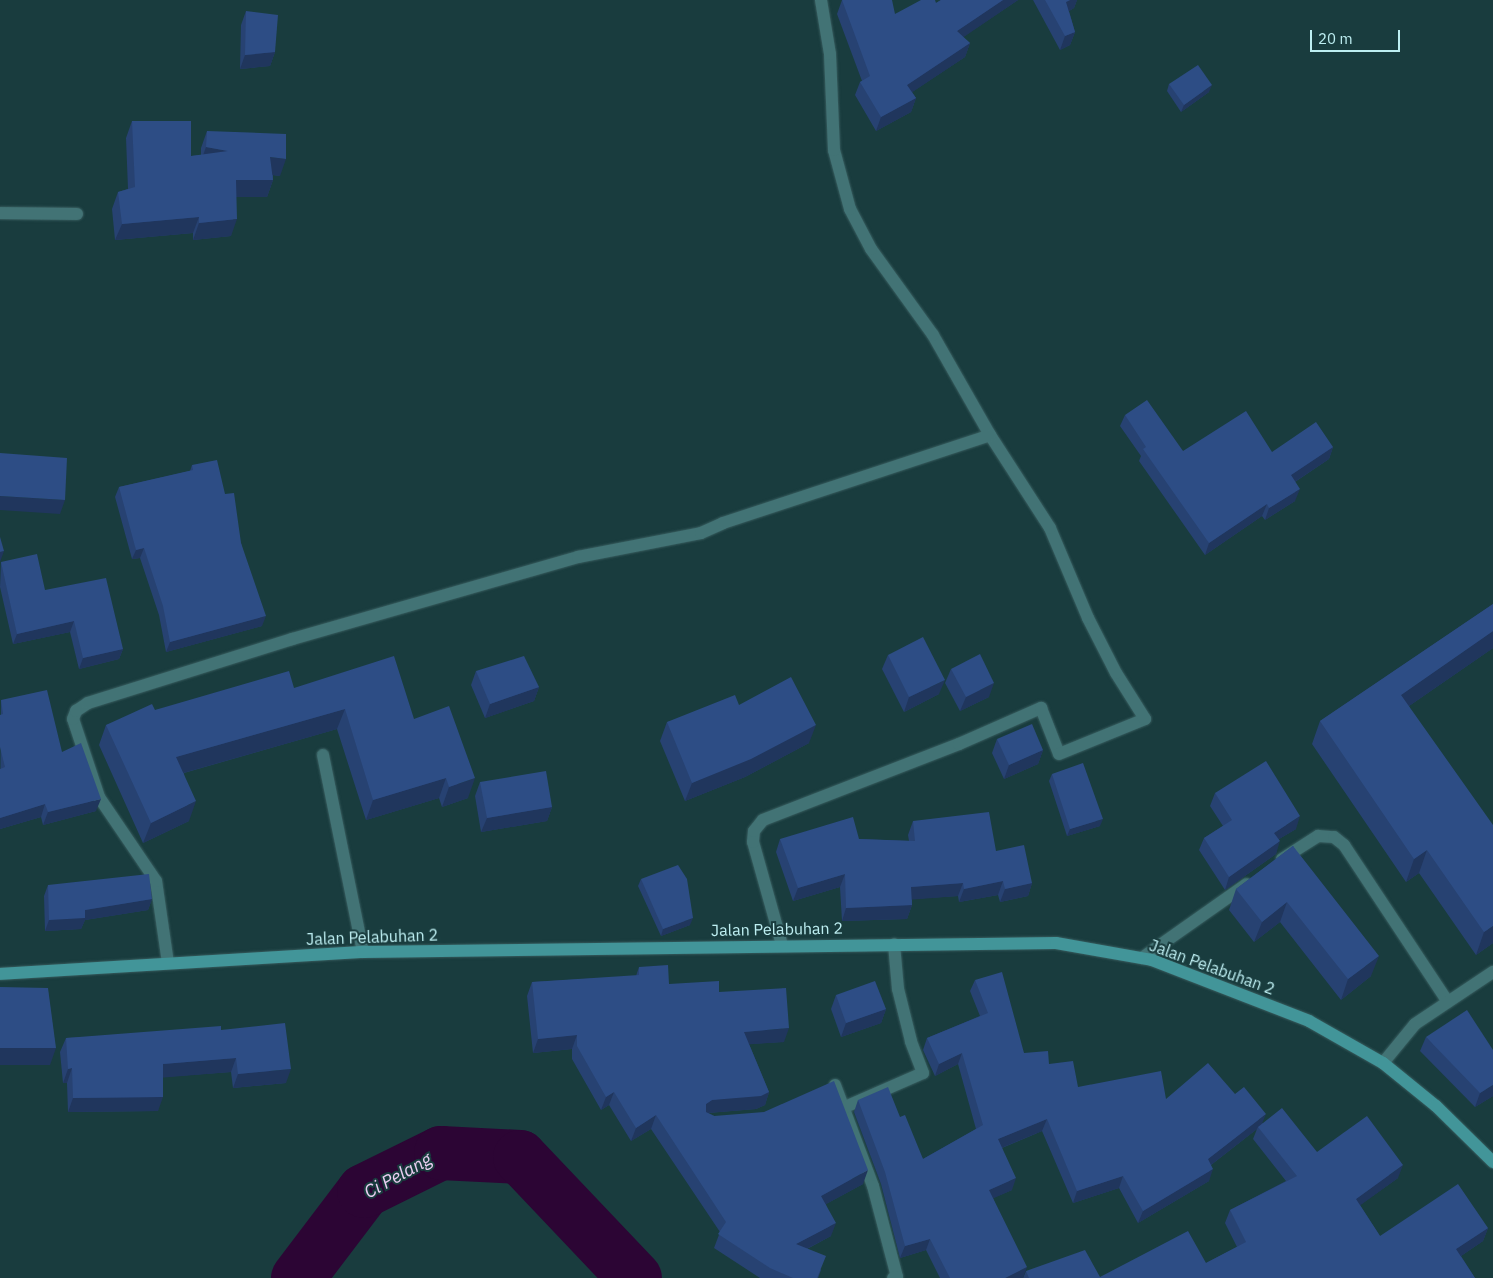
<!DOCTYPE html>
<html>
<head>
<meta charset="utf-8">
<style>
  body { margin:0 }
  #map { position:relative; width:1493px; height:1278px; overflow:hidden; background:#193c3e; font-family:"IBM Plex Sans",sans-serif }
  div>[style] { position:absolute }
  .river>* { height:54px; margin:-27px; padding:0 27px; transform-origin:27px; border-radius:27px; background:#2c0534 }
  .roads { filter:drop-shadow(0 0 1px #375c5e) drop-shadow(0 0 1px #375c5e) }
  .lane>* { height:12px; margin:-6px; padding:0 6px; transform-origin:6px; border-radius:6px; background:#427375 }
  .street>* { height:12px; margin:-6px; padding:0 6px; transform-origin:6px; border-radius:6px; background:#427375 }
  .secondary>* { height:12px; margin:-6px; padding:0 6px; transform-origin:6px; border-radius:6px; background:#429599 }
  .wall>* { inset:0; background:#274272 }
  .shaded-wall>* { inset:0; background:#20365d }
  .building>* { inset:0; background:#2d4d85 }
  span { translate:-50% -50%; white-space:nowrap; text-align:center; line-height:1.15; -webkit-text-stroke:4px #193c3e; paint-order:stroke }
  .street-label { font-size:16px; color:#bdeef1 }
  .water-label { font-size:18px; color:#edcff3; font-style:italic }
  .scale { position:absolute; left:1310px; top:30px; width:90px; height:22px; box-sizing:border-box; border:2px solid #bdeef1; border-top:0; padding-left:6px; font-size:15px; line-height:18px; white-space:nowrap; color:#bdeef1; -webkit-text-stroke:4px #193c3e; paint-order:stroke }
</style>
</head>
<body>
<div id="map">
  <div class="river">
    <div style="left:298px;top:1278px;width:109px;rotate:-52.8deg"></div>
    <div style="left:364px;top:1191px;width:86px;rotate:-26.3deg"></div>
    <div style="left:441px;top:1153px;width:79px;rotate:2.9deg"></div>
    <div style="left:520px;top:1157px;width:167px;rotate:46.5deg"></div>
  </div>
  <div class="roads">
    <div class="lane">
      <div style="left:323px;top:755px;width:201px;rotate:78.5deg"></div>
      <div style="left:1282px;top:859px;width:43px;rotate:-32.6deg"></div>
      <div style="left:1318px;top:836px;width:16px;rotate:4deg"></div>
      <div style="left:1334px;top:837px;width:13px;rotate:39deg"></div>
      <div style="left:1344px;top:845px;width:188px;rotate:56.5deg"></div>
      <div style="left:1142px;top:958px;width:128px;rotate:-35.2deg"></div>
    </div>
    <div class="street">
      <div style="left:0;top:213px;width:77px;rotate:0.7deg"></div>
      <div style="left:782px;top:945px;width:107px;rotate:-105.7deg"></div>
      <div style="left:753px;top:842px;width:11px;rotate:-85deg"></div>
      <div style="left:754px;top:831px;width:14px;rotate:-51deg"></div>
      <div style="left:763px;top:820px;width:210px;rotate:-21.2deg"></div>
      <div style="left:959px;top:744px;width:90px;rotate:-23.7deg"></div>
      <div style="left:1041px;top:708px;width:49px;rotate:68.6deg"></div>
      <div style="left:1059px;top:754px;width:93px;rotate:-22.1deg"></div>
      <div style="left:1145px;top:719px;width:54px;rotate:-122.2deg"></div>
      <div style="left:1116px;top:673px;width:62px;rotate:-117deg"></div>
      <div style="left:1088px;top:618px;width:98px;rotate:-112.9deg"></div>
      <div style="left:1050px;top:528px;width:111px;rotate:-122.8deg"></div>
      <div style="left:990px;top:435px;width:115px;rotate:-119.7deg"></div>
      <div style="left:933px;top:335px;width:106px;rotate:-125.8deg"></div>
      <div style="left:871px;top:249px;width:45px;rotate:-117.7deg"></div>
      <div style="left:850px;top:209px;width:61px;rotate:-105.2deg"></div>
      <div style="left:834px;top:150px;width:96px;rotate:-92.4deg"></div>
      <div style="left:830px;top:54px;width:55px;rotate:-99.5deg"></div>
      <div style="left:168px;top:963px;width:83px;rotate:-98.3deg"></div>
      <div style="left:156px;top:881px;width:102px;rotate:-124.2deg"></div>
      <div style="left:99px;top:797px;width:82px;rotate:-108.4deg"></div>
      <div style="left:73px;top:719px;width:9px;rotate:-69deg"></div>
      <div style="left:76px;top:711px;width:14px;rotate:-34deg"></div>
      <div style="left:88px;top:703px;width:214px;rotate:-17.4deg"></div>
      <div style="left:292px;top:639px;width:298px;rotate:-16deg"></div>
      <div style="left:578px;top:557px;width:125px;rotate:-11deg"></div>
      <div style="left:701px;top:533px;width:24px;rotate:-24deg"></div>
      <div style="left:723px;top:523px;width:281px;rotate:-18.2deg"></div>
      <div style="left:1383px;top:1063px;width:50px;rotate:-50.6deg"></div>
      <div style="left:1415px;top:1024px;width:94px;rotate:-33.7deg"></div>
      <div style="left:835px;top:1085px;width:108px;rotate:69.4deg"></div>
      <div style="left:873px;top:1186px;width:94px;rotate:75.2deg"></div>
      <div style="left:897px;top:1277px;width:4px;rotate:166deg"></div>
      <div style="left:845px;top:1107px;width:85px;rotate:-23.6deg"></div>
      <div style="left:923px;top:1073px;width:34px;rotate:-111deg"></div>
      <div style="left:911px;top:1041px;width:54px;rotate:-104deg"></div>
      <div style="left:898px;top:989px;width:45px;rotate:-95.1deg"></div>
    </div>
    <div class="secondary">
      <div style="left:0;top:974px;width:364px;rotate:-3.5deg"></div>
      <div style="left:363px;top:952px;width:693px;rotate:-0.74deg"></div>
      <div style="left:1056px;top:943px;width:97px;rotate:10deg"></div>
      <div style="left:1152px;top:960px;width:168px;rotate:21.2deg"></div>
      <div style="left:1309px;top:1021px;width:85px;rotate:29.6deg"></div>
      <div style="left:1383px;top:1063px;width:68px;rotate:39.1deg"></div>
      <div style="left:1436px;top:1106px;width:80px;rotate:44.5deg"></div>
    </div>
  </div>
  <div class="wall">
    <div style="clip-path:polygon(842px 0,895px 14px,936px 3px,941px 0,1018px 0,963px 37px,970px 43px,965px 57px,912px 92px,916px 98px,911px 112px,876px 131px,855px 95px,860px 82px,862px 81px,837px 14px)"></div>
    <div style="clip-path:polygon(1033px 0,1077px 0,1074px 8px,1069px 11px,1075px 32px,1070px 45px,1060px 50px)"></div>
    <div style="clip-path:polygon(246px 11px,275px 52px,270px 66px,240px 69px,241px 25px)"></div>
    <div style="clip-path:polygon(1169px 84px,1209px 92px,1181px 112px,1167px 91px)"></div>
    <div style="clip-path:polygon(132px 121px,191px 156px,201px 155px,201px 148px,207px 131px,280px 176px,273px 175px,273px 180px,267px 197px,236px 197px,231px 236px,193px 240px,193px 233px,115px 240px,112px 209px,118px 192px,128px 189px,126px 138px)"></div>
    <div style="clip-path:polygon(1125px 415px,1183px 451px,1272px 452px,1333px 447px,1329px 459px,1295px 482px,1295px 501px,1265px 520px,1262px 516px,1205px 555px,1139px 461px,1141px 456px,1120px 426px)"></div>
    <div style="clip-path:polygon(192px 465px,225px 494px,241px 543px,262px 626px,166px 652px,159px 615px,140px 558px,132px 559px,115px 497px,119px 487px,190px 471px)"></div>
    <div style="clip-path:polygon(1px 562px,45px 590px,123px 649px,119px 659px,79px 669px,70px 632px,13px 644px,0 587px)"></div>
    <div style="clip-path:polygon(1493px 604px,1493px 648px,1409px 706px,1493px 943px,1476px 955px,1419px 873px,1406px 882px,1312px 744px,1320px 721px)"></div>
    <div style="clip-path:polygon(888px 655px,939px 694px,904px 712px,882px 669px)"></div>
    <div style="clip-path:polygon(951px 669px,989px 697px,960px 711px,945px 683px)"></div>
    <div style="clip-path:polygon(476px 671px,539px 687px,534px 701px,485px 718px,471px 685px)"></div>
    <div style="clip-path:polygon(294px 688px,414px 719px,468px 798px,442px 807px,439px 798px,366px 820px,337px 729px,184px 773px,189px 821px,143px 843px,99px 745px,106px 725px,155px 710px)"></div>
    <div style="clip-path:polygon(1px 700px,62px 752px,96px 811px,43px 825px,41px 817px,0 829px)"></div>
    <div style="clip-path:polygon(739px 705px,809px 743px,745px 777px,685px 801px,660px 741px,667px 722px)"></div>
    <div style="clip-path:polygon(997px 739px,1043px 750px,1038px 764px,1004px 779px,992px 753px)"></div>
    <div style="clip-path:polygon(1052px 774px,1100px 826px,1067px 836px,1049px 781px)"></div>
    <div style="clip-path:polygon(480px 782px,552px 807px,547px 821px,481px 832px,475px 796px)"></div>
    <div style="clip-path:polygon(1215px 793px,1296px 829px,1279px 839px,1276px 854px,1225px 890px,1199px 850px,1204px 838px,1223px 826px,1210px 806px)"></div>
    <div style="clip-path:polygon(913px 821px,996px 851px,1032px 883px,1028px 896px,1000px 902px,998px 895px,959px 902px,958px 896px,912px 899px,912px 905px,907px 919px,842px 921px,840px 887px,793px 901px,776px 852px,780px 839px,859px 839px,909px 841px,908px 835px)"></div>
    <div style="clip-path:polygon(1293px 846px,1371px 976px,1341px 1000px,1280px 922px,1254px 942px,1229px 910px,1236px 889px)"></div>
    <div style="clip-path:polygon(641px 879px,690px 925px,661px 936px,638px 886px)"></div>
    <div style="clip-path:polygon(48px 885px,152px 899px,148px 910px,85px 920px,81px 929px,45px 931px,44px 896px)"></div>
    <div style="clip-path:polygon(639px 967px,669px 984px,719px 992px,784px 1042px,749px 1044px,769px 1092px,765px 1105px,756px 1109px,708px 1113px,863px 1184px,826px 1204px,831px 1236px,807px 1249px,821px 1270px,818px 1278px,760px 1278px,714px 1248px,720px 1232px,651px 1129px,631px 1141px,609px 1105px,601px 1110px,572px 1059px,572px 1049px,533px 1053px,527px 996px,532px 982px,636px 976px)"></div>
    <div style="clip-path:polygon(975px 980px,1024px 1053px,1049px 1064px,1078px 1087px,1166px 1099px,1235px 1094px,1262px 1123px,1317px 1152px,1398px 1178px,1360px 1205px,1380px 1236px,1488px 1228px,1483px 1241px,1461px 1256px,1475px 1278px,1023px 1278px,1026px 1271px,1100px 1277px,1206px 1263px,1237px 1247px,1225px 1223px,1230px 1210px,1286px 1181px,1253px 1139px,1257px 1129px,1211px 1165px,1209px 1181px,1138px 1223px,1119px 1188px,1073px 1203px,1042px 1131px,1002px 1148px,1012px 1190px,993px 1198px,1023px 1278px,940px 1278px,926px 1250px,900px 1258px,881px 1184px,854px 1112px,858px 1100px,900px 1117px,923px 1159px,976px 1129px,958px 1064px,935px 1076px,923px 1050px,927px 1038px,980px 1016px,970px 991px)"></div>
    <div style="clip-path:polygon(836px 995px,886px 1009px,881px 1023px,841px 1037px,831px 1009px)"></div>
    <div style="clip-path:polygon(221px 1030px,286px 1083px,233px 1088px,231px 1072px,163px 1077px,158px 1111px,68px 1112px,67px 1083px,63px 1083px,60px 1052px,66px 1038px)"></div>
    <div style="clip-path:polygon(1426px 1037px,1493px 1096px,1475px 1107px,1420px 1051px)"></div>
  </div>
  <div class="shaded-wall">
    <div style="clip-path:polygon(1003px 0,1018px 0,952px 45px,957px 31px)"></div>
    <div style="clip-path:polygon(1070px 0,1077px 0,1074px 8px,1061px 16px,1066px 2px)"></div>
    <div style="clip-path:polygon(1075px 32px,1070px 45px,1060px 50px,1065px 36px)"></div>
    <div style="clip-path:polygon(970px 43px,965px 57px,902px 99px,907px 85px)"></div>
    <div style="clip-path:polygon(275px 52px,270px 66px,240px 69px,245px 55px)"></div>
    <div style="clip-path:polygon(1212px 85px,1209px 92px,1181px 112px,1184px 105px)"></div>
    <div style="clip-path:polygon(916px 98px,911px 112px,876px 131px,881px 117px)"></div>
    <div style="clip-path:polygon(206px 147px,228px 151px,200px 164px)"></div>
    <div style="clip-path:polygon(270px 157px,286px 159px,280px 176px,264px 174px)"></div>
    <div style="clip-path:polygon(236px 180px,273px 180px,267px 197px,230px 197px)"></div>
    <div style="clip-path:polygon(199px 217px,193px 233px,115px 240px,122px 224px)"></div>
    <div style="clip-path:polygon(237px 219px,231px 236px,193px 240px,199px 223px)"></div>
    <div style="clip-path:polygon(1333px 447px,1329px 459px,1287px 487px,1291px 475px)"></div>
    <div style="clip-path:polygon(1300px 489px,1295px 501px,1265px 520px,1269px 508px)"></div>
    <div style="clip-path:polygon(0 496px,65px 500px,60px 514px,0 510px)"></div>
    <div style="clip-path:polygon(1267px 504px,1262px 516px,1205px 555px,1209px 543px)"></div>
    <div style="clip-path:polygon(144px 548px,140px 558px,132px 559px,136px 550px)"></div>
    <div style="clip-path:polygon(4px 551px,0 562px,0 552px)"></div>
    <div style="clip-path:polygon(266px 616px,262px 626px,166px 652px,170px 642px)"></div>
    <div style="clip-path:polygon(74px 621px,70px 632px,13px 644px,17px 634px)"></div>
    <div style="clip-path:polygon(1493px 631px,1493px 648px,1393px 717px,1401px 695px)"></div>
    <div style="clip-path:polygon(123px 649px,119px 659px,79px 669px,83px 658px)"></div>
    <div style="clip-path:polygon(945px 680px,939px 694px,904px 712px,909px 697px)"></div>
    <div style="clip-path:polygon(994px 683px,989px 697px,960px 711px,966px 697px)"></div>
    <div style="clip-path:polygon(539px 687px,534px 701px,485px 718px,490px 704px)"></div>
    <div style="clip-path:polygon(345px 709px,337px 729px,169px 777px,176px 757px)"></div>
    <div style="clip-path:polygon(816px 725px,809px 743px,745px 777px,685px 801px,692px 783px)"></div>
    <div style="clip-path:polygon(1043px 750px,1038px 764px,1004px 779px,1009px 765px)"></div>
    <div style="clip-path:polygon(446px 778px,439px 798px,366px 820px,373px 800px)"></div>
    <div style="clip-path:polygon(475px 778px,468px 798px,442px 807px,449px 787px)"></div>
    <div style="clip-path:polygon(101px 799px,96px 811px,43px 825px,48px 812px)"></div>
    <div style="clip-path:polygon(196px 801px,189px 821px,143px 843px,151px 823px)"></div>
    <div style="clip-path:polygon(45px 804px,41px 817px,0 829px,0 818px)"></div>
    <div style="clip-path:polygon(552px 807px,547px 821px,481px 832px,487px 818px)"></div>
    <div style="clip-path:polygon(1300px 816px,1296px 829px,1269px 845px,1274px 833px)"></div>
    <div style="clip-path:polygon(1103px 819px,1100px 826px,1067px 836px,1070px 829px)"></div>
    <div style="clip-path:polygon(1280px 841px,1276px 854px,1225px 890px,1229px 877px)"></div>
    <div style="clip-path:polygon(1427px 850px,1419px 873px,1406px 882px,1414px 859px)"></div>
    <div style="clip-path:polygon(845px 874px,840px 887px,793px 901px,798px 888px)"></div>
    <div style="clip-path:polygon(1003px 881px,998px 895px,959px 902px,964px 889px)"></div>
    <div style="clip-path:polygon(963px 883px,958px 896px,907px 900px,911px 887px)"></div>
    <div style="clip-path:polygon(1032px 883px,1028px 896px,1000px 902px,1005px 889px)"></div>
    <div style="clip-path:polygon(152px 899px,148px 910px,85px 920px,81px 929px,45px 931px,49px 920px,85px 910px)"></div>
    <div style="clip-path:polygon(1287px 902px,1280px 922px,1254px 942px,1262px 922px)"></div>
    <div style="clip-path:polygon(912px 905px,907px 919px,842px 921px,846px 908px)"></div>
    <div style="clip-path:polygon(693px 918px,690px 925px,661px 936px,663px 929px)"></div>
    <div style="clip-path:polygon(1493px 926px,1493px 943px,1476px 955px,1484px 932px)"></div>
    <div style="clip-path:polygon(1379px 956px,1371px 976px,1341px 1000px,1348px 979px)"></div>
    <div style="clip-path:polygon(886px 1009px,881px 1023px,841px 1037px,846px 1023px)"></div>
    <div style="clip-path:polygon(789px 1028px,784px 1042px,739px 1045px,744px 1032px)"></div>
    <div style="clip-path:polygon(577px 1035px,572px 1049px,533px 1053px,538px 1039px)"></div>
    <div style="clip-path:polygon(0 1048px,56px 1048px,50px 1065px,0 1065px)"></div>
    <div style="clip-path:polygon(962px 1053px,958px 1064px,935px 1076px,939px 1064px)"></div>
    <div style="clip-path:polygon(236px 1058px,231px 1072px,158px 1078px,163px 1064px)"></div>
    <div style="clip-path:polygon(72px 1068px,67px 1083px,63px 1083px,68px 1069px)"></div>
    <div style="clip-path:polygon(291px 1069px,286px 1083px,233px 1088px,238px 1074px)"></div>
    <div style="clip-path:polygon(1493px 1085px,1493px 1096px,1475px 1107px,1480px 1093px)"></div>
    <div style="clip-path:polygon(614px 1092px,609px 1105px,601px 1110px,606px 1097px)"></div>
    <div style="clip-path:polygon(769px 1092px,765px 1105px,756px 1109px,707px 1113px,701px 1117px,706px 1104px,712px 1100px)"></div>
    <div style="clip-path:polygon(163px 1097px,158px 1111px,68px 1112px,73px 1098px)"></div>
    <div style="clip-path:polygon(1266px 1114px,1261px 1126px,1258px 1127px,1257px 1129px,1203px 1171px,1208px 1159px)"></div>
    <div style="clip-path:polygon(656px 1115px,651px 1129px,631px 1141px,636px 1128px)"></div>
    <div style="clip-path:polygon(1047px 1119px,1042px 1131px,994px 1151px,998px 1139px)"></div>
    <div style="clip-path:polygon(1403px 1165px,1398px 1178px,1351px 1212px,1356px 1199px)"></div>
    <div style="clip-path:polygon(1213px 1169px,1209px 1181px,1138px 1223px,1143px 1211px)"></div>
    <div style="clip-path:polygon(868px 1170px,863px 1184px,817px 1209px,821px 1196px)"></div>
    <div style="clip-path:polygon(1123px 1176px,1119px 1188px,1073px 1203px,1077px 1191px)"></div>
    <div style="clip-path:polygon(1016px 1178px,1012px 1190px,985px 1202px,989px 1190px)"></div>
    <div style="clip-path:polygon(836px 1223px,831px 1236px,791px 1257px,796px 1244px)"></div>
    <div style="clip-path:polygon(1488px 1228px,1483px 1241px,1452px 1262px,1456px 1249px)"></div>
    <div style="clip-path:polygon(930px 1239px,926px 1250px,900px 1258px,905px 1246px)"></div>
    <div style="clip-path:polygon(1027px 1267px,1023px 1278px,1005px 1278px)"></div>
  </div>
  <div class="building">
    <div style="clip-path:polygon(842px 0,892px 0,895px 14px,921px 0,935px 0,936px 3px,941px 0,1003px 0,957px 31px,970px 43px,907px 85px,916px 98px,881px 117px,860px 82px,870px 76px)"></div>
    <div style="clip-path:polygon(1045px 0,1070px 0,1066px 2px,1075px 32px,1065px 36px)"></div>
    <div style="clip-path:polygon(246px 11px,278px 15px,275px 52px,245px 55px)"></div>
    <div style="clip-path:polygon(1198px 65px,1212px 85px,1184px 105px,1169px 84px)"></div>
    <div style="clip-path:polygon(132px 121px,191px 121px,191px 156px,228px 151px,206px 147px,207px 131px,286px 134px,286px 159px,270px 157px,273px 180px,236px 180px,237px 219px,199px 223px,199px 217px,122px 224px,118px 192px,135px 187px)"></div>
    <div style="clip-path:polygon(1147px 400px,1183px 451px,1246px 411px,1272px 452px,1316px 422px,1333px 447px,1291px 475px,1300px 489px,1269px 508px,1267px 504px,1209px 543px,1143px 449px,1146px 447px,1125px 415px)"></div>
    <div style="clip-path:polygon(0 453px,67px 458px,65px 500px,0 496px)"></div>
    <div style="clip-path:polygon(217px 460px,225px 494px,234px 493px,241px 543px,266px 616px,170px 642px,163px 606px,144px 548px,136px 550px,119px 487px,193px 470px,192px 465px)"></div>
    <div style="clip-path:polygon(0 537px,4px 551px,0 552px)"></div>
    <div style="clip-path:polygon(37px 554px,45px 590px,106px 578px,123px 649px,83px 658px,74px 621px,17px 634px,1px 562px)"></div>
    <div style="clip-path:polygon(1493px 604px,1493px 631px,1401px 695px,1493px 825px,1493px 926px,1484px 932px,1427px 850px,1414px 859px,1320px 721px)"></div>
    <div style="clip-path:polygon(923px 637px,945px 680px,909px 697px,888px 655px)"></div>
    <div style="clip-path:polygon(980px 654px,994px 683px,966px 697px,951px 669px)"></div>
    <div style="clip-path:polygon(394px 656px,414px 719px,449px 706px,475px 778px,449px 787px,446px 778px,373px 800px,345px 709px,176px 757px,196px 801px,151px 823px,106px 725px,152px 704px,155px 710px,289px 671px,294px 688px)"></div>
    <div style="clip-path:polygon(524px 656px,539px 687px,490px 704px,476px 671px)"></div>
    <div style="clip-path:polygon(791px 677px,816px 725px,751px 759px,692px 783px,667px 722px,735px 695px,739px 705px)"></div>
    <div style="clip-path:polygon(47px 690px,62px 752px,81px 743px,101px 799px,48px 812px,45px 804px,0 818px,0 769px,5px 767px,0 747px,0 715px,3px 714px,1px 700px)"></div>
    <div style="clip-path:polygon(1032px 724px,1043px 750px,1009px 765px,997px 739px)"></div>
    <div style="clip-path:polygon(1266px 761px,1300px 816px,1274px 833px,1280px 841px,1229px 877px,1204px 838px,1232px 820px,1215px 793px)"></div>
    <div style="clip-path:polygon(1083px 763px,1103px 819px,1070px 829px,1052px 774px)"></div>
    <div style="clip-path:polygon(546px 771px,552px 807px,487px 818px,480px 782px)"></div>
    <div style="clip-path:polygon(989px 812px,996px 851px,1024px 845px,1032px 883px,1005px 889px,1003px 881px,964px 889px,963px 883px,911px 887px,912px 905px,846px 908px,845px 874px,798px 888px,780px 839px,853px 817px,859px 839px,915px 841px,913px 821px)"></div>
    <div style="clip-path:polygon(1293px 846px,1379px 956px,1348px 979px,1287px 902px,1262px 922px,1236px 889px)"></div>
    <div style="clip-path:polygon(678px 865px,687px 879px,693px 918px,663px 929px,641px 879px)"></div>
    <div style="clip-path:polygon(149px 874px,152px 899px,85px 910px,85px 918px,49px 920px,48px 885px)"></div>
    <div style="clip-path:polygon(668px 965px,669px 984px,719px 981px,719px 992px,786px 988px,789px 1028px,744px 1032px,769px 1092px,761px 1096px,712px 1100px,706px 1104px,706px 1112px,714px 1116px,764px 1112px,834px 1081px,868px 1170px,821px 1196px,836px 1223px,796px 1244px,826px 1256px,817px 1278px,793px 1278px,770px 1268px,718px 1234px,726px 1222px,656px 1115px,636px 1128px,614px 1092px,606px 1097px,577px 1046px,577px 1035px,538px 1039px,532px 982px,639px 975px,639px 967px)"></div>
    <div style="clip-path:polygon(1002px 972px,1024px 1053px,1048px 1051px,1049px 1064px,1073px 1061px,1078px 1087px,1161px 1071px,1166px 1099px,1208px 1063px,1235px 1094px,1244px 1087px,1266px 1114px,1208px 1159px,1213px 1169px,1143px 1211px,1123px 1176px,1077px 1191px,1047px 1119px,998px 1139px,1016px 1178px,989px 1190px,1027px 1267px,1005px 1278px,950px 1278px,930px 1239px,905px 1246px,885px 1172px,858px 1100px,888px 1087px,900px 1117px,905px 1115px,923px 1159px,983px 1125px,962px 1053px,939px 1064px,927px 1038px,988px 1013px,975px 980px)"></div>
    <div style="clip-path:polygon(875px 981px,886px 1009px,846px 1023px,836px 995px)"></div>
    <div style="clip-path:polygon(0 987px,48px 988px,56px 1048px,0 1048px)"></div>
    <div style="clip-path:polygon(1467px 1010px,1493px 1050px,1493px 1085px,1480px 1093px,1426px 1037px)"></div>
    <div style="clip-path:polygon(285px 1023px,291px 1069px,238px 1074px,236px 1058px,163px 1064px,163px 1097px,73px 1098px,72px 1068px,68px 1069px,66px 1038px,221px 1026px,221px 1030px)"></div>
    <div style="clip-path:polygon(1282px 1108px,1317px 1152px,1367px 1116px,1403px 1165px,1356px 1199px,1380px 1236px,1458px 1184px,1488px 1228px,1456px 1249px,1475px 1278px,1029px 1278px,1026px 1271px,1085px 1250px,1100px 1277px,1188px 1231px,1206px 1263px,1246px 1242px,1230px 1210px,1297px 1176px,1258px 1127px)"></div>
  </div>
  <div class="street-label">
    <span style="left:777px;top:929px;rotate:-1deg">Jalan Pelabuhan 2</span>
    <span style="left:372px;top:937px;rotate:-2deg">Jalan Pelabuhan 2</span>
    <span style="left:1212px;top:967px;rotate:20deg">Jalan Pelabuhan 2</span>
  </div>
  <div class="water-label">
    <span style="left:398px;top:1176px;rotate:-29deg">Ci Pelang</span>
  </div>
  <div class="scale">20 m</div>
</div>
</body>
</html>
